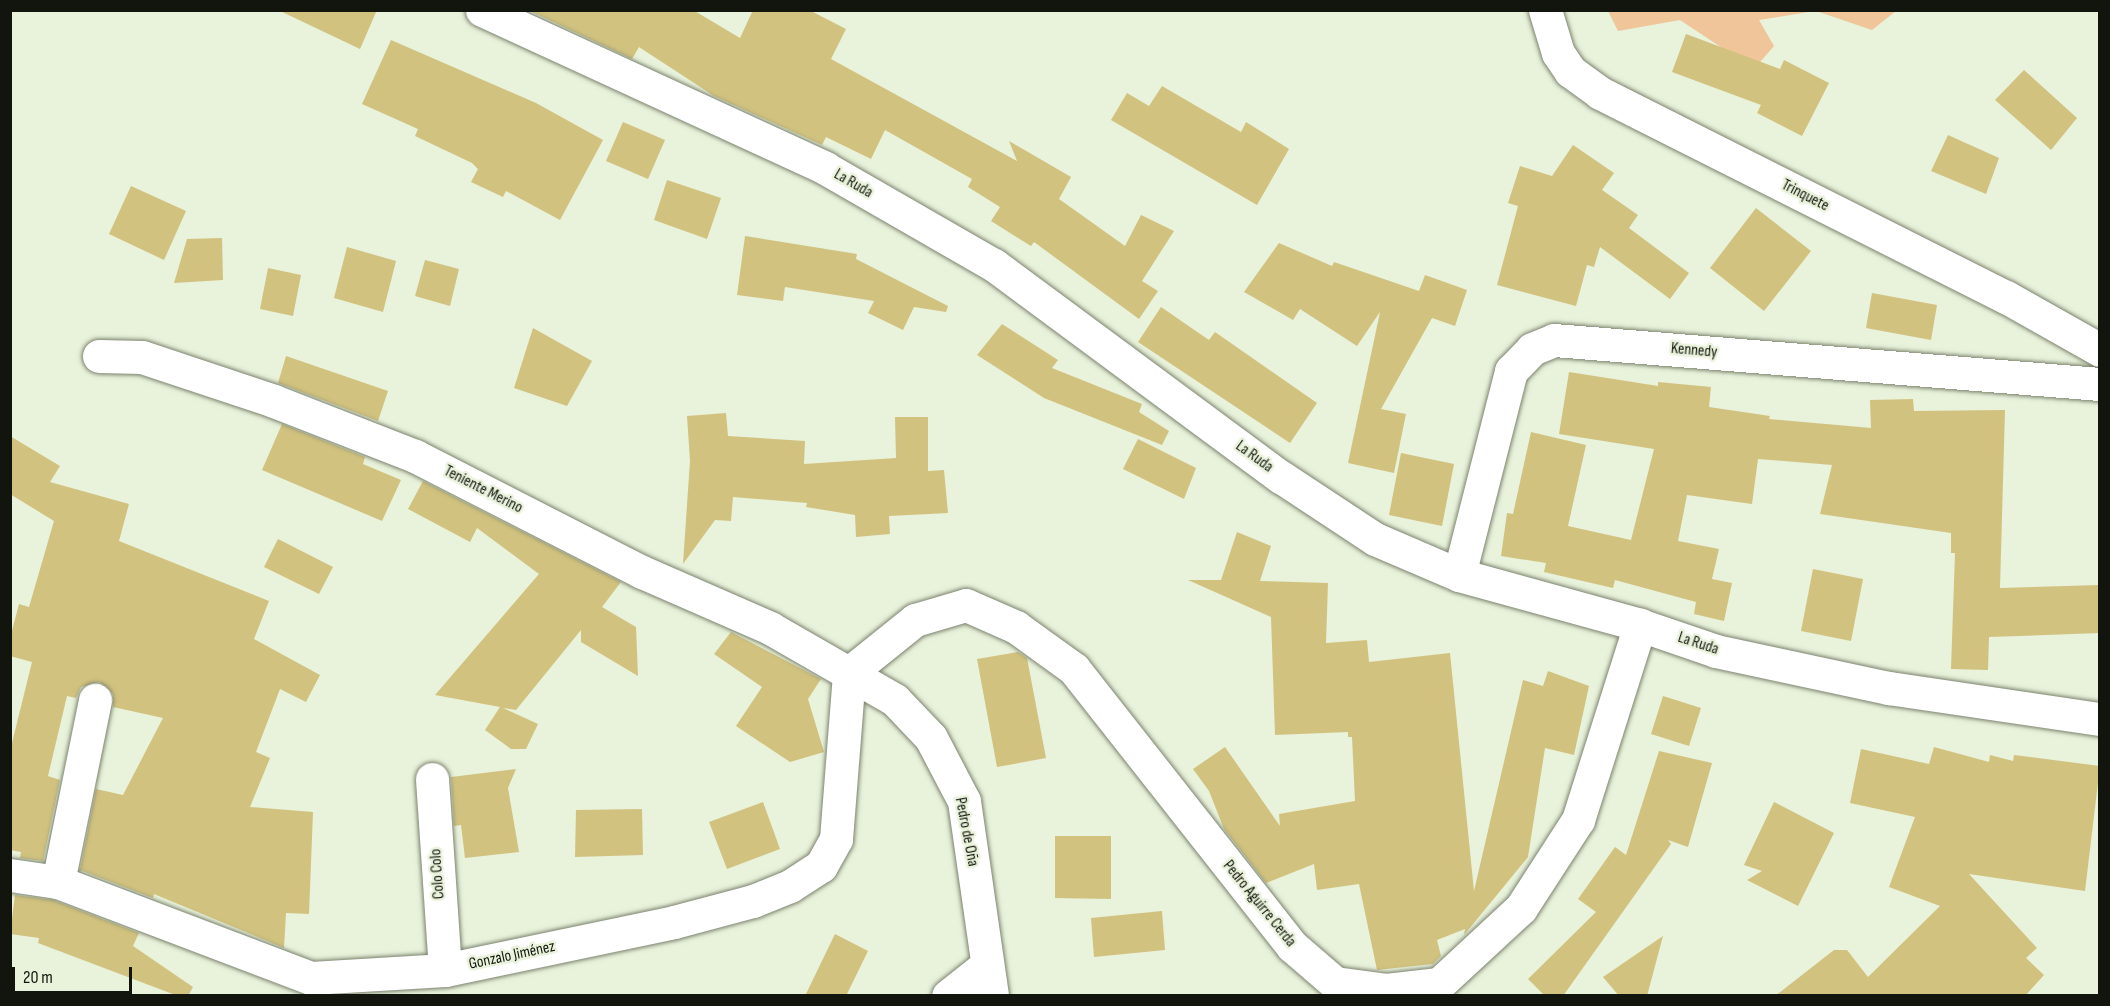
<!DOCTYPE html>
<html>
<head>
<meta charset="utf-8">
<style>
  body { margin:0 }
  #map { position:relative; width:2110px; height:1006px; overflow:hidden; background:#e9f2db; font-family:"Sofia Sans Condensed",sans-serif }
  div>[style] { position:absolute }
  .green>* { inset:0; background:#efc599 }
  .building>* { inset:0; background:#d2c27f }
  .roads { filter:drop-shadow(0 0 2px #7b836e) drop-shadow(0 0 2px #7b836e) }
  .minor>* { height:33px; margin:-16.5px; padding:0 16.5px; transform-origin:16.5px; border-radius:16.5px; background:#fff }
  span { translate:-50% -50%; white-space:nowrap; text-align:center; line-height:1.15; -webkit-text-stroke:5px #e9f2db; paint-order:stroke }
  .street-label { font-size:16px; color:#12150d }
  .frame { position:absolute; inset:0; border:12px solid #12150d; pointer-events:none }
  .scale { position:absolute; left:12px; top:967px; width:120px; height:27px; box-sizing:border-box; border:3px solid #12150d; border-top:0; padding-left:8px; font-size:18px; line-height:21px; white-space:nowrap; color:#12150d; -webkit-text-stroke:4px #e9f2db; paint-order:stroke }
</style>
</head>
<body>
<div id="map">
  <div class="green">
    <div style="clip-path:polygon(1608px 11px,1815px 11px,1759px 20px,1774px 46px,1754px 69px,1680px 20px,1618px 31px)"></div>
    <div style="clip-path:polygon(1816px 11px,1896px 11px,1872px 30px)"></div>
  </div>
  <div class="building">
    <div style="clip-path:polygon(278px 10px,377px 10px,360px 49px)"></div>
    <div style="clip-path:polygon(528px 10px,693px 10px,740px 38px,753px 10px,809px 10px,846px 29px,831px 59px,1017px 161px,1009px 141px,1071px 177px,1059px 199px,1125px 246px,1141px 215px,1174px 231px,1142px 281px,1158px 291px,1139px 319px,1034px 242px,1031px 246px,991px 221px,1000px 207px,968px 187px,972px 179px,885px 130px,871px 159px,826px 137px,822px 145px,714px 96px,639px 47px,632px 59px)"></div>
    <div style="clip-path:polygon(1686px 34px,1780px 69px,1784px 60px,1829px 83px,1802px 136px,1757px 113px,1761px 105px,1672px 72px)"></div>
    <div style="clip-path:polygon(391px 40px,536px 103px,603px 140px,560px 220px,506px 191px,503px 197px,471px 182px,478px 169px,472px 163px,415px 136px,418px 129px,362px 104px)"></div>
    <div style="clip-path:polygon(2024px 70px,2077px 118px,2051px 150px,1995px 100px)"></div>
    <div style="clip-path:polygon(1162px 86px,1241px 132px,1246px 122px,1289px 149px,1257px 205px,1111px 120px,1127px 93px,1149px 106px)"></div>
    <div style="clip-path:polygon(623px 122px,665px 140px,648px 179px,606px 161px)"></div>
    <div style="clip-path:polygon(1948px 135px,1999px 158px,1986px 194px,1931px 171px)"></div>
    <div style="clip-path:polygon(1573px 145px,1614px 173px,1602px 190px,1638px 215px,1629px 228px,1689px 273px,1670px 299px,1600px 247px,1594px 267px,1587px 265px,1576px 306px,1497px 285px,1518px 206px,1508px 203px,1520px 166px,1552px 176px)"></div>
    <div style="clip-path:polygon(667px 180px,721px 198px,707px 239px,654px 220px)"></div>
    <div style="clip-path:polygon(131px 186px,186px 211px,164px 260px,109px 234px)"></div>
    <div style="clip-path:polygon(1756px 208px,1811px 251px,1764px 311px,1710px 268px)"></div>
    <div style="clip-path:polygon(745px 236px,857px 254px,856px 259px,948px 306px,946px 312px,914px 307px,903px 330px,868px 313px,874px 301px,785px 287px,783px 301px,737px 295px)"></div>
    <div style="clip-path:polygon(222px 238px,223px 280px,174px 283px,187px 239px)"></div>
    <div style="clip-path:polygon(1279px 243px,1332px 266px,1334px 262px,1419px 291px,1425px 275px,1467px 290px,1455px 326px,1432px 318px,1381px 409px,1406px 414px,1394px 473px,1348px 463px,1380px 312px,1357px 346px,1300px 309px,1293px 320px,1244px 292px)"></div>
    <div style="clip-path:polygon(347px 247px,396px 261px,383px 312px,334px 298px)"></div>
    <div style="clip-path:polygon(425px 260px,459px 269px,450px 306px,415px 296px)"></div>
    <div style="clip-path:polygon(268px 268px,301px 275px,293px 316px,260px 309px)"></div>
    <div style="clip-path:polygon(1872px 293px,1937px 305px,1931px 340px,1866px 328px)"></div>
    <div style="clip-path:polygon(1161px 307px,1209px 340px,1215px 332px,1317px 403px,1290px 443px,1138px 342px)"></div>
    <div style="clip-path:polygon(1002px 324px,1058px 360px,1052px 368px,1142px 404px,1139px 412px,1169px 431px,1162px 445px,1044px 398px,977px 355px)"></div>
    <div style="clip-path:polygon(533px 328px,592px 361px,567px 406px,514px 388px)"></div>
    <div style="clip-path:polygon(286px 356px,388px 391px,378px 421px,278px 383px)"></div>
    <div style="clip-path:polygon(1569px 372px,1658px 386px,1658px 382px,1711px 387px,1709px 407px,1770px 416px,1769px 419px,1871px 428px,1870px 400px,1913px 399px,1914px 411px,2005px 410px,2000px 588px,2100px 585px,2100px 633px,1989px 637px,1988px 670px,1951px 669px,1955px 553px,1951px 553px,1951px 533px,1820px 514px,1832px 465px,1758px 459px,1752px 504px,1687px 495px,1678px 541px,1719px 549px,1712px 579px,1732px 583px,1724px 621px,1694px 614px,1696px 602px,1615px 580px,1613px 588px,1544px 572px,1546px 563px,1501px 556px,1507px 513px,1513px 514px,1531px 432px,1586px 445px,1568px 526px,1631px 540px,1654px 449px,1559px 434px)"></div>
    <div style="clip-path:polygon(726px 413px,728px 436px,805px 441px,804px 464px,896px 458px,895px 417px,928px 417px,928px 471px,944px 470px,948px 513px,889px 516px,890px 534px,856px 537px,855px 515px,806px 507px,807px 503px,733px 497px,731px 521px,715px 520px,683px 564px,690px 461px,687px 416px)"></div>
    <div style="clip-path:polygon(282px 424px,365px 457px,363px 464px,401px 480px,382px 521px,262px 470px)"></div>
    <div style="clip-path:polygon(10px 436px,60px 466px,50px 482px,129px 504px,119px 541px,269px 601px,254px 639px,320px 675px,306px 702px,280px 689px,256px 752px,270px 758px,250px 807px,313px 812px,309px 914px,286px 913px,284px 948px,154px 894px,153px 898px,80px 870px,96px 789px,123px 795px,163px 718px,113px 707px,113px 694px,99px 682px,81px 687px,76px 698px,67px 696px,48px 776px,60px 780px,43px 861px,20px 858px,21px 852px,10px 850px,10px 751px,32px 662px,10px 656px,10px 638px,19px 604px,29px 607px,54px 521px,10px 494px)"></div>
    <div style="clip-path:polygon(1138px 439px,1196px 468px,1184px 499px,1123px 469px)"></div>
    <div style="clip-path:polygon(1401px 453px,1454px 464px,1442px 526px,1389px 515px)"></div>
    <div style="clip-path:polygon(423px 481px,621px 582px,602px 607px,636px 627px,638px 676px,581px 642px,581px 630px,516px 710px,503px 708px,538px 724px,526px 749px,511px 749px,485px 730px,500px 707px,435px 695px,539px 574px,477px 528px,470px 542px,408px 509px)"></div>
    <div style="clip-path:polygon(1237px 532px,1271px 546px,1260px 581px,1328px 583px,1326px 643px,1367px 640px,1369px 662px,1450px 653px,1474px 891px,1523px 680px,1543px 686px,1548px 671px,1589px 686px,1574px 755px,1545px 748px,1528px 857px,1464px 935px,1465px 929px,1437px 940px,1441px 956px,1433px 964px,1377px 970px,1359px 884px,1317px 890px,1314px 864px,1266px 883px,1224px 829px,1209px 791px,1193px 769px,1225px 747px,1280px 826px,1279px 814px,1355px 801px,1352px 737px,1348px 737px,1348px 732px,1275px 735px,1271px 617px,1188px 580px,1221px 580px)"></div>
    <div style="clip-path:polygon(278px 539px,333px 567px,319px 594px,264px 567px)"></div>
    <div style="clip-path:polygon(1813px 569px,1863px 579px,1851px 641px,1801px 631px)"></div>
    <div style="clip-path:polygon(731px 632px,821px 679px,808px 699px,824px 752px,790px 762px,736px 726px,762px 687px,714px 654px)"></div>
    <div style="clip-path:polygon(1018px 652px,1027px 658px,1046px 758px,997px 767px,977px 659px)"></div>
    <div style="clip-path:polygon(1663px 696px,1701px 708px,1689px 746px,1651px 734px)"></div>
    <div style="clip-path:polygon(1934px 747px,1989px 762px,1990px 755px,2013px 761px,2014px 755px,2100px 766px,2085px 891px,1969px 874px,2037px 948px,2026px 958px,2044px 975px,2025px 996px,1775px 996px,1834px 950px,1847px 950px,1868px 977px,1940px 906px,1889px 887px,1915px 817px,1850px 803px,1861px 749px,1929px 764px)"></div>
    <div style="clip-path:polygon(1659px 751px,1712px 763px,1688px 847px,1668px 840px,1671px 844px,1563px 996px,1545px 996px,1528px 979px,1596px 912px,1578px 899px,1615px 847px,1626px 855px)"></div>
    <div style="clip-path:polygon(516px 769px,508px 788px,519px 852px,465px 858px,461px 825px,454px 826px,451px 777px)"></div>
    <div style="clip-path:polygon(763px 802px,780px 849px,727px 869px,709px 822px)"></div>
    <div style="clip-path:polygon(1774px 802px,1834px 833px,1798px 906px,1747px 880px,1762px 871px,1744px 865px)"></div>
    <div style="clip-path:polygon(642px 809px,643px 855px,575px 857px,576px 810px)"></div>
    <div style="clip-path:polygon(1055px 836px,1111px 836px,1111px 899px,1055px 898px)"></div>
    <div style="clip-path:polygon(15px 895px,53px 900px,139px 933px,133px 946px,193px 987px,188px 996px,178px 996px,38px 943px,39px 938px,10px 934px)"></div>
    <div style="clip-path:polygon(1162px 911px,1165px 950px,1094px 957px,1091px 918px)"></div>
    <div style="clip-path:polygon(835px 934px,868px 951px,846px 996px,805px 996px)"></div>
    <div style="clip-path:polygon(1663px 936px,1647px 996px,1619px 996px,1603px 977px)"></div>
  </div>
  <div class="roads">
    <div class="minor">
      <div style="left:482px;top:10px;width:378px;rotate:24.7deg"></div>
      <div style="left:825px;top:168px;width:195px;rotate:29.9deg"></div>
      <div style="left:994px;top:265px;width:357px;rotate:36.5deg"></div>
      <div style="left:1281px;top:477px;width:113px;rotate:33.4deg"></div>
      <div style="left:1375px;top:539px;width:91px;rotate:23.2deg"></div>
      <div style="left:1459px;top:575px;width:188px;rotate:15.4deg"></div>
      <div style="left:1640px;top:625px;width:80px;rotate:18.9deg"></div>
      <div style="left:1716px;top:651px;width:177px;rotate:12.1deg"></div>
      <div style="left:1889px;top:688px;width:213px;rotate:8.4deg"></div>
      <div style="left:1545px;top:10px;width:45px;rotate:73.2deg"></div>
      <div style="left:1558px;top:53px;width:22px;rotate:56deg"></div>
      <div style="left:1570px;top:71px;width:37px;rotate:36deg"></div>
      <div style="left:1600px;top:93px;width:454px;rotate:26.7deg"></div>
      <div style="left:2006px;top:297px;width:108px;rotate:29.4deg"></div>
      <div style="left:99px;top:356px;width:43px;rotate:1.3deg"></div>
      <div style="left:142px;top:357px;width:139px;rotate:18.4deg"></div>
      <div style="left:274px;top:401px;width:151px;rotate:21.3deg"></div>
      <div style="left:415px;top:456px;width:255px;rotate:27.1deg"></div>
      <div style="left:642px;top:572px;width:140px;rotate:23.6deg"></div>
      <div style="left:770px;top:628px;width:144px;rotate:29.9deg"></div>
      <div style="left:895px;top:700px;width:52px;rotate:46.5deg"></div>
      <div style="left:931px;top:738px;width:71px;rotate:62.4deg"></div>
      <div style="left:964px;top:801px;width:197px;rotate:81.8deg"></div>
      <div style="left:1459px;top:575px;width:211px;rotate:-75.7deg"></div>
      <div style="left:1511px;top:371px;width:30px;rotate:-46deg"></div>
      <div style="left:1532px;top:349px;width:24px;rotate:-22deg"></div>
      <div style="left:1554px;top:340px;width:548px;rotate:4.61deg"></div>
      <div style="left:849px;top:673px;width:85px;rotate:-38.8deg"></div>
      <div style="left:915px;top:620px;width:53px;rotate:-16.4deg"></div>
      <div style="left:966px;top:605px;width:55px;rotate:23.7deg"></div>
      <div style="left:1016px;top:627px;width:72px;rotate:35.9deg"></div>
      <div style="left:1074px;top:669px;width:352px;rotate:51.8deg"></div>
      <div style="left:1292px;top:946px;width:57px;rotate:40.7deg"></div>
      <div style="left:1335px;top:983px;width:51px;rotate:7.8deg"></div>
      <div style="left:1386px;top:990px;width:53px;rotate:-6.5deg"></div>
      <div style="left:1439px;top:984px;width:112px;rotate:-42.8deg"></div>
      <div style="left:1521px;top:908px;width:105px;rotate:-57.1deg"></div>
      <div style="left:1578px;top:820px;width:205px;rotate:-72.4deg"></div>
      <div style="left:432px;top:779px;width:191px;rotate:86.1deg"></div>
      <div style="left:10px;top:875px;width:49px;rotate:8.3deg"></div>
      <div style="left:58px;top:882px;width:271px;rotate:20.8deg"></div>
      <div style="left:311px;top:978px;width:134px;rotate:-3.4deg"></div>
      <div style="left:445px;top:970px;width:234px;rotate:-11.8deg"></div>
      <div style="left:674px;top:922px;width:82px;rotate:-14.9deg"></div>
      <div style="left:753px;top:901px;width:40px;rotate:-22deg"></div>
      <div style="left:790px;top:886px;width:37px;rotate:-33deg"></div>
      <div style="left:821px;top:866px;width:31px;rotate:-61deg"></div>
      <div style="left:836px;top:839px;width:167px;rotate:-85.5deg"></div>
      <div style="left:58px;top:882px;width:186px;rotate:-78.5deg"></div>
      <div style="left:948px;top:996px;width:50px;rotate:-38.5deg"></div>
    </div>
  </div>
  <div class="street-label">
    <span style="left:853px;top:184px;rotate:30deg">La Ruda</span>
    <span style="left:1805px;top:196px;rotate:27deg">Trinquete</span>
    <span style="left:1694px;top:351px;rotate:5deg">Kennedy</span>
    <span style="left:1254px;top:457px;rotate:36deg">La Ruda</span>
    <span style="left:483px;top:490px;rotate:27deg">Teniente Merino</span>
    <span style="left:1698px;top:644px;rotate:18deg">La Ruda</span>
    <span style="left:966px;top:832px;rotate:79deg">Pedro de Oña</span>
    <span style="left:438px;top:874px;rotate:-94deg">Colo Colo</span>
    <span style="left:1259px;top:904px;rotate:51deg">Pedro Aguirre Cerda</span>
    <span style="left:512px;top:956px;rotate:-12deg">Gonzalo Jiménez</span>
  </div>
  <div class="frame"></div>
  <div class="scale">20 m</div>
</div>
</body>
</html>
